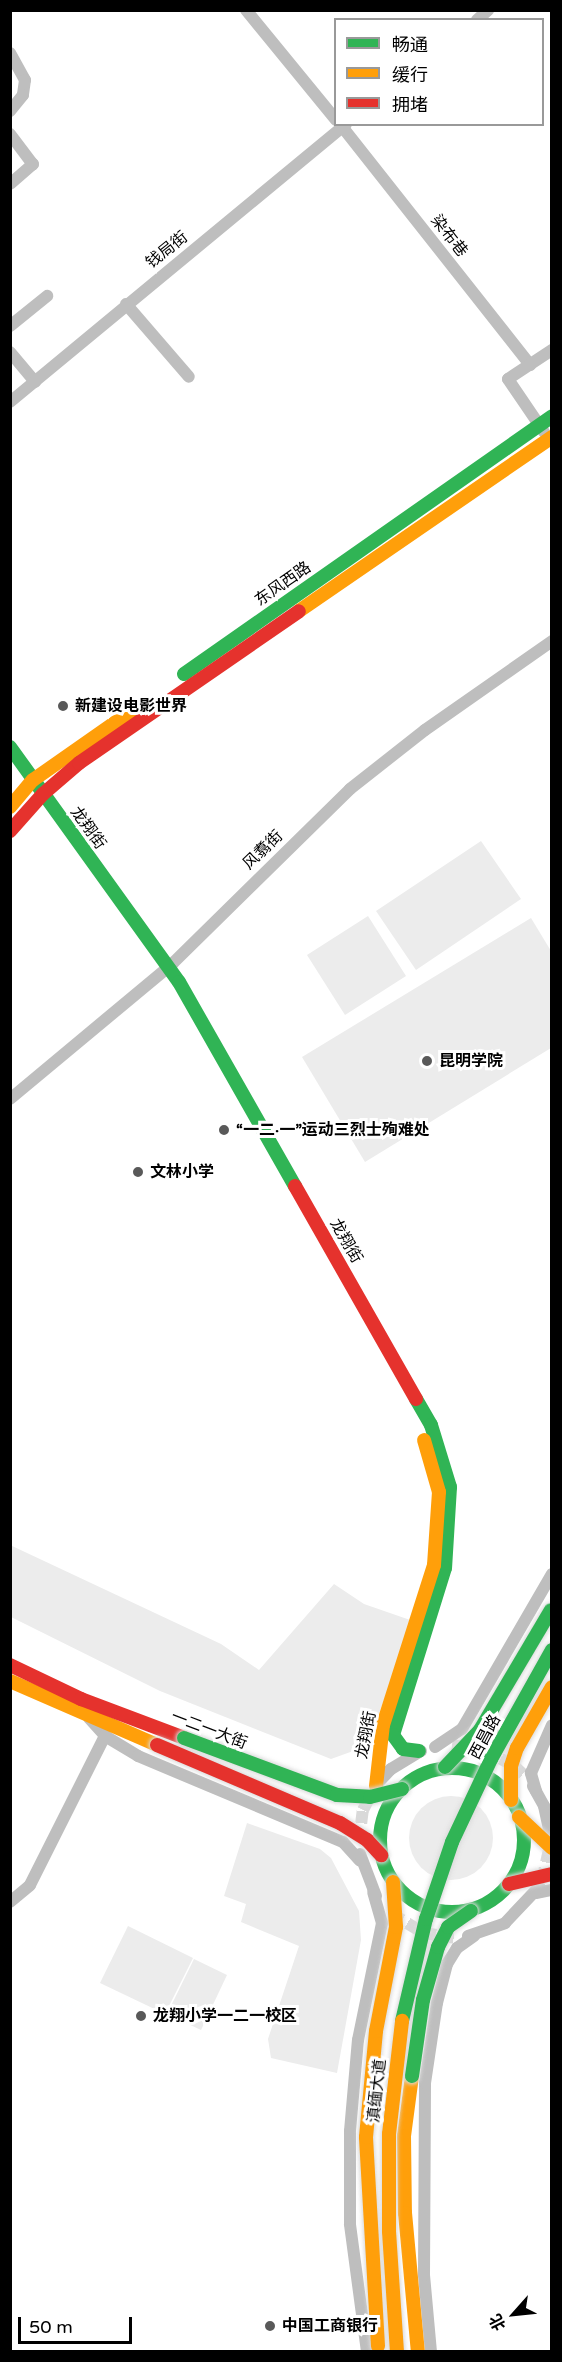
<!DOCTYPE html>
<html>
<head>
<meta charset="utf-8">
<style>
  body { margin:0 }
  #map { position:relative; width:562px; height:2362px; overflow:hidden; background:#fff; font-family:"Varela Round","Noto Sans SC",sans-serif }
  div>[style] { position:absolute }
  .green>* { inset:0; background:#ececec }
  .round { border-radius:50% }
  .street-tunnel>* { height:12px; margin-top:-6px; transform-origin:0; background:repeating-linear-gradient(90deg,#d9d9d9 0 12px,transparent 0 18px) }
  .street>* { height:12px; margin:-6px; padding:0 6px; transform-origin:6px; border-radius:6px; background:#bebebe }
  .fast>* { height:14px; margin:-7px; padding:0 7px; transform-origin:7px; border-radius:7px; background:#30b455 }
  .fast>.ring { margin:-7px; padding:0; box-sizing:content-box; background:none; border:14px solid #30b455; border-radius:50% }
  .slow>* { height:14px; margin:-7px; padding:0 7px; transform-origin:7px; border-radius:7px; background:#ff9f0a }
  .jam>* { height:14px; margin:-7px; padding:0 7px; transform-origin:7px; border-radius:7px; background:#e5322d }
  .bridges { filter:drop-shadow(0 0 2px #dbdbdb) drop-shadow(0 0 2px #dbdbdb) }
  .fast-bridge>* { height:14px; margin:-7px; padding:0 7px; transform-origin:7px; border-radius:7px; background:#30b455 }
  .slow-bridge>* { height:14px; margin:-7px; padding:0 7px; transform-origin:7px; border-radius:7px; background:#ff9f0a }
  .jam-bridge>* { height:14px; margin:-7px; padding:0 7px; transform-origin:7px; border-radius:7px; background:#e5322d }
  .dots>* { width:16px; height:16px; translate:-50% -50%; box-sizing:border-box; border:3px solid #fff; border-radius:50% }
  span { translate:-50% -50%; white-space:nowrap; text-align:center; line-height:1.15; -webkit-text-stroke:6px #fff; paint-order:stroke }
  .street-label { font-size:16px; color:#000 }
  .poi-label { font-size:16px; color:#000; font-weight:700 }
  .left { translate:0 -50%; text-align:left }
  .frame { position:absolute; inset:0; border:12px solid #000; pointer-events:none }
  .legend { position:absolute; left:334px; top:18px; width:210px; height:108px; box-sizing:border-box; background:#fff; border:2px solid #999; margin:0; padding:8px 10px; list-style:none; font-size:18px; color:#000 }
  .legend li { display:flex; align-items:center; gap:12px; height:30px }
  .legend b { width:30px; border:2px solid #999 }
  .north { position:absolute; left:484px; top:2284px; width:60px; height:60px; -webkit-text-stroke:4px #fff; paint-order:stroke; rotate:243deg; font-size:16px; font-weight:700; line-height:24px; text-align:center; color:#000 }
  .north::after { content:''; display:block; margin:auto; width:21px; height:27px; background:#000; clip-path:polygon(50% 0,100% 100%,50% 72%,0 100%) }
  .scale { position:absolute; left:18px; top:2317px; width:114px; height:27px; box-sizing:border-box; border:3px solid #000; border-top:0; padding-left:8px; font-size:18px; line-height:21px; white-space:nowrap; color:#000; -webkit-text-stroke:4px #fff; paint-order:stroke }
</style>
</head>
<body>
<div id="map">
  <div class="green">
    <div style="clip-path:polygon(481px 841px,521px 899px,416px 970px,376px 911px)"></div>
    <div style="clip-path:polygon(368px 916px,406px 976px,345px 1015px,307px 955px)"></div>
    <div style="clip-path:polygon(531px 918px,551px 951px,551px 1048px,365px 1162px,302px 1057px)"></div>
    <div style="clip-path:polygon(10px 1545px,221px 1644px,259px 1670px,334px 1584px,364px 1604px,413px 1621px,367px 1746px,331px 1759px,160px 1691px,11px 1617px)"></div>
    <div class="round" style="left:409px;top:1796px;width:84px;height:84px"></div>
    <div style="clip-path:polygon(247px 1823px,320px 1849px,331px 1858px,359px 1911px,361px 1940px,337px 2073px,271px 2058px,268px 2039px,299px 1946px,241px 1922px,246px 1904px,224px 1896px)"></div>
    <div style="clip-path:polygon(128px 1926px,193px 1958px,165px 2014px,100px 1983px)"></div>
    <div style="clip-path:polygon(194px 1959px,227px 1975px,201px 2030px,167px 2014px)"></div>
  </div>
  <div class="street-tunnel">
    <div style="left:452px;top:1745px;width:33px;rotate:9deg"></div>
    <div style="left:485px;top:1750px;width:33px;rotate:29deg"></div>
    <div style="left:514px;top:1766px;width:16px;rotate:43deg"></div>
    <div style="left:359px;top:1841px;width:31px;rotate:-83deg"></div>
    <div style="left:363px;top:1810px;width:20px;rotate:-63deg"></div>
    <div style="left:542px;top:1880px;width:39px;rotate:-77deg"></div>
    <div style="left:392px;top:1914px;width:37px;rotate:31deg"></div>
    <div style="left:424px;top:1933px;width:33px;rotate:9deg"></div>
  </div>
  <div class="street">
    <div style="left:246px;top:10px;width:142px;rotate:50.7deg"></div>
    <div style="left:477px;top:20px;width:15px;rotate:-42deg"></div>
    <div style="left:10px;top:53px;width:31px;rotate:61deg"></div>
    <div style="left:25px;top:80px;width:15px;rotate:98deg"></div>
    <div style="left:23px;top:95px;width:21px;rotate:129deg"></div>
    <div style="left:340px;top:124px;width:307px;rotate:51.7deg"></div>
    <div style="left:10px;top:134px;width:38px;rotate:53deg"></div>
    <div style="left:33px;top:164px;width:30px;rotate:139deg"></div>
    <div style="left:126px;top:304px;width:96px;rotate:49.2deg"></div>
    <div style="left:10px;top:326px;width:48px;rotate:-39deg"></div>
    <div style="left:10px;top:352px;width:39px;rotate:50deg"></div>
    <div style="left:10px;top:402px;width:436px;rotate:-39.6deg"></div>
    <div style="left:544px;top:432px;width:64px;rotate:-124.2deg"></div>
    <div style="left:508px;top:379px;width:53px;rotate:-33.4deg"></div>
    <div style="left:10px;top:1099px;width:212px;rotate:-39.8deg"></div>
    <div style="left:173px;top:963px;width:248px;rotate:-44.5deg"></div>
    <div style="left:350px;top:789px;width:95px;rotate:-38.2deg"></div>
    <div style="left:425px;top:730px;width:155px;rotate:-35deg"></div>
    <div style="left:89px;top:1718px;width:24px;rotate:48deg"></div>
    <div style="left:105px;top:1736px;width:39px;rotate:31deg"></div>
    <div style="left:138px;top:1756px;width:222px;rotate:22.8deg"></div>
    <div style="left:343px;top:1842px;width:25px;rotate:48deg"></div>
    <div style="left:435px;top:1747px;width:32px;rotate:-34deg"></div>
    <div style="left:462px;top:1729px;width:179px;rotate:-59.9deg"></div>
    <div style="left:376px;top:1785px;width:22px;rotate:-47deg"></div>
    <div style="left:391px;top:1769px;width:35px;rotate:-31deg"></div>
    <div style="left:533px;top:1786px;width:23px;rotate:61deg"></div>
    <div style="left:544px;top:1806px;width:33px;rotate:78deg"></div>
    <div style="left:536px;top:1791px;width:19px;rotate:-106deg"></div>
    <div style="left:531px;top:1773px;width:52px;rotate:-66.4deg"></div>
    <div style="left:360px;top:1854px;width:45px;rotate:69.1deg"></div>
    <div style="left:536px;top:1893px;width:16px;rotate:-11deg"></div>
    <div style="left:10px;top:1902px;width:26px;rotate:-40deg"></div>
    <div style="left:30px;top:1885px;width:167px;rotate:-63.3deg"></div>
    <div style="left:468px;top:1936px;width:39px;rotate:-19deg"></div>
    <div style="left:505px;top:1923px;width:50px;rotate:-46.6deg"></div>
    <div style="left:367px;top:2352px;width:129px;rotate:-97.6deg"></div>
    <div style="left:350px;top:2224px;width:93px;rotate:-90deg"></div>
    <div style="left:350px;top:2131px;width:91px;rotate:-85deg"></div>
    <div style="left:358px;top:2040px;width:119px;rotate:-78.4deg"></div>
    <div style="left:382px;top:1923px;width:32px;rotate:-106deg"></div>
    <div style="left:431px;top:2352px;width:77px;rotate:-95.2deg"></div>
    <div style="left:424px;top:2275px;width:192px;rotate:-89.7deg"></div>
    <div style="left:425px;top:2083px;width:81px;rotate:-81.5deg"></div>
    <div style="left:437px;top:2003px;width:40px;rotate:-75.6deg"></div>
    <div style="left:447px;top:1964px;width:19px;rotate:-58deg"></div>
    <div style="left:457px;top:1948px;width:21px;rotate:-35deg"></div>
  </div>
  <div class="fast">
    <div style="left:184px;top:674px;width:449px;rotate:-35deg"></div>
    <div style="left:10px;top:747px;width:289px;rotate:54.3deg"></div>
    <div style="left:179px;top:982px;width:235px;rotate:60.4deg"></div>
    <div style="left:416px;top:1399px;width:30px;rotate:60deg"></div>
    <div style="left:431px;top:1425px;width:65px;rotate:73deg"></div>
    <div style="left:450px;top:1487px;width:81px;rotate:93.5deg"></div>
    <div style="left:445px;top:1568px;width:175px;rotate:107.3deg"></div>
    <div style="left:393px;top:1735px;width:17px;rotate:54deg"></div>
    <div style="left:403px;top:1749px;width:16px;rotate:7deg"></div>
    <div class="ring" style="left:380px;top:1768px;width:130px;height:130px"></div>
  </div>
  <div class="slow">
    <div style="left:299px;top:611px;width:307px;rotate:-34.5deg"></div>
    <div style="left:10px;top:807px;width:35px;rotate:-50deg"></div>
    <div style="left:33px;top:780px;width:126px;rotate:-35deg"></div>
    <div style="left:10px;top:1681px;width:160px;rotate:23.5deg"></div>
    <div style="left:376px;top:1786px;width:61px;rotate:-83.5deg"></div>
    <div style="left:383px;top:1725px;width:168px;rotate:-72.3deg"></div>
    <div style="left:434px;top:1565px;width:73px;rotate:-86.1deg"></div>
    <div style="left:439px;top:1492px;width:54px;rotate:-106.1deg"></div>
    <div style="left:412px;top:2076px;width:61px;rotate:97.6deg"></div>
    <div style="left:404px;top:2136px;width:77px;rotate:89.3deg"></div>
    <div style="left:405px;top:2213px;width:140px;rotate:84.7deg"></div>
  </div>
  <div class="jam">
    <div style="left:10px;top:831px;width:50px;rotate:-48.3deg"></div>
    <div style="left:43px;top:794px;width:48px;rotate:-40.7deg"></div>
    <div style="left:79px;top:763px;width:267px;rotate:-34.6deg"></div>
    <div style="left:295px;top:1186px;width:245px;rotate:60.4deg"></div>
    <div style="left:10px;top:1665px;width:79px;rotate:25.6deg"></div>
    <div style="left:81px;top:1699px;width:110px;rotate:20.7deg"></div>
  </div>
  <div class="bridges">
    <div class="fast-bridge">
      <div style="left:184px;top:1738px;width:163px;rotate:20.4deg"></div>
      <div style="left:337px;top:1795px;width:33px;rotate:3deg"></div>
      <div style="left:370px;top:1797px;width:33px;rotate:-14deg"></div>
      <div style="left:445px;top:1767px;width:51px;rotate:-46.6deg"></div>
      <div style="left:480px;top:1730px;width:139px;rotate:-59.4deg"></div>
      <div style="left:402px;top:2021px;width:105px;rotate:-76.8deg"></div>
      <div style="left:426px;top:1919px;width:81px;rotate:-71.3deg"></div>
      <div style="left:452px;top:1842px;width:92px;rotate:-64.8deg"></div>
      <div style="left:491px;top:1759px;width:125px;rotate:-60.8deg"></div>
      <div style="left:412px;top:2076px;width:77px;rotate:-81.8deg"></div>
      <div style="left:423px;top:2000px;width:55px;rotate:-74.2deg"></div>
      <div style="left:438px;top:1947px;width:22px;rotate:-63deg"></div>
      <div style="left:448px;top:1927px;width:28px;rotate:-35deg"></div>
    </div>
    <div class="slow-bridge">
      <div style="left:511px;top:1800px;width:34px;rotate:-90deg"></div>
      <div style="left:511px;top:1766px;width:19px;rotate:-72deg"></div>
      <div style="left:517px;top:1748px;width:70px;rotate:-60.2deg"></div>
      <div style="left:519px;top:1817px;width:45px;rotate:43.2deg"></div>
      <div style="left:378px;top:2346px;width:209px;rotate:-93.3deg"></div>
      <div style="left:366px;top:2137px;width:106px;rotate:-84.6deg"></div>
      <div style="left:376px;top:2031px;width:106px;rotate:-79.1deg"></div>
      <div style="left:396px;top:1927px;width:45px;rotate:-93.8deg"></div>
      <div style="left:397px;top:2352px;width:121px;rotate:-93.8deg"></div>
      <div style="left:389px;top:2231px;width:97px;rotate:-90deg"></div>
      <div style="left:389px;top:2134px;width:114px;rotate:-83.4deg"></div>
    </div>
    <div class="jam-bridge">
      <div style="left:157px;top:1745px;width:199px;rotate:23.1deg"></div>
      <div style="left:340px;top:1823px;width:32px;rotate:32deg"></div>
      <div style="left:367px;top:1840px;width:21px;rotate:47deg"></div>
      <div style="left:509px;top:1884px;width:44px;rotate:-13.1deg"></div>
    </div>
  </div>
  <div class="dots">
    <div style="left:63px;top:706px;background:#595959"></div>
    <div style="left:427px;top:1061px;background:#595959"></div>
    <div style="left:224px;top:1130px;background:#595959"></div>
    <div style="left:138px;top:1172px;background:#595959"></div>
    <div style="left:141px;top:2016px;background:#595959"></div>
    <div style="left:270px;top:2326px;background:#595959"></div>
  </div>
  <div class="street-label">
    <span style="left:449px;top:236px;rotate:52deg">染布巷</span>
    <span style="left:167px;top:250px;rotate:-39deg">钱局街</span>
    <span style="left:283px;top:584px;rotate:-35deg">东风西路</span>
    <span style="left:88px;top:828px;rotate:54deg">龙翔街</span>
    <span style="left:263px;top:850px;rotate:-44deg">风翥街</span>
    <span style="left:346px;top:1241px;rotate:60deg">龙翔街</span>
    <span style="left:209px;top:1730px;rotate:21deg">一二一大街</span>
    <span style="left:366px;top:1735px;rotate:-79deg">龙翔街</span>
    <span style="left:485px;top:1737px;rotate:-62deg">西昌路</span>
    <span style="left:377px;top:2091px;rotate:-84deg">滇缅大道</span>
  </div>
  <div class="poi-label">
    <span class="left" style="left:75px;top:706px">新建设电影世界</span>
    <span class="left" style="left:439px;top:1061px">昆明学院</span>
    <span class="left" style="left:236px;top:1130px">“一二·一”运动三烈士殉难处</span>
    <span class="left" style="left:150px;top:1172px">文林小学</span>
    <span class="left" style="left:153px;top:2016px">龙翔小学一二一校区</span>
    <span class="left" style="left:282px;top:2326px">中国工商银行</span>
  </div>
  <div class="frame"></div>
  <ul class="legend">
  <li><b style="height:8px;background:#30b455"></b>畅通</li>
  <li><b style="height:8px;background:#ff9f0a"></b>缓行</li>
  <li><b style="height:8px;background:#e5322d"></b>拥堵</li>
  </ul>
  <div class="north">北</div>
  <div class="scale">50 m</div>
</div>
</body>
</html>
